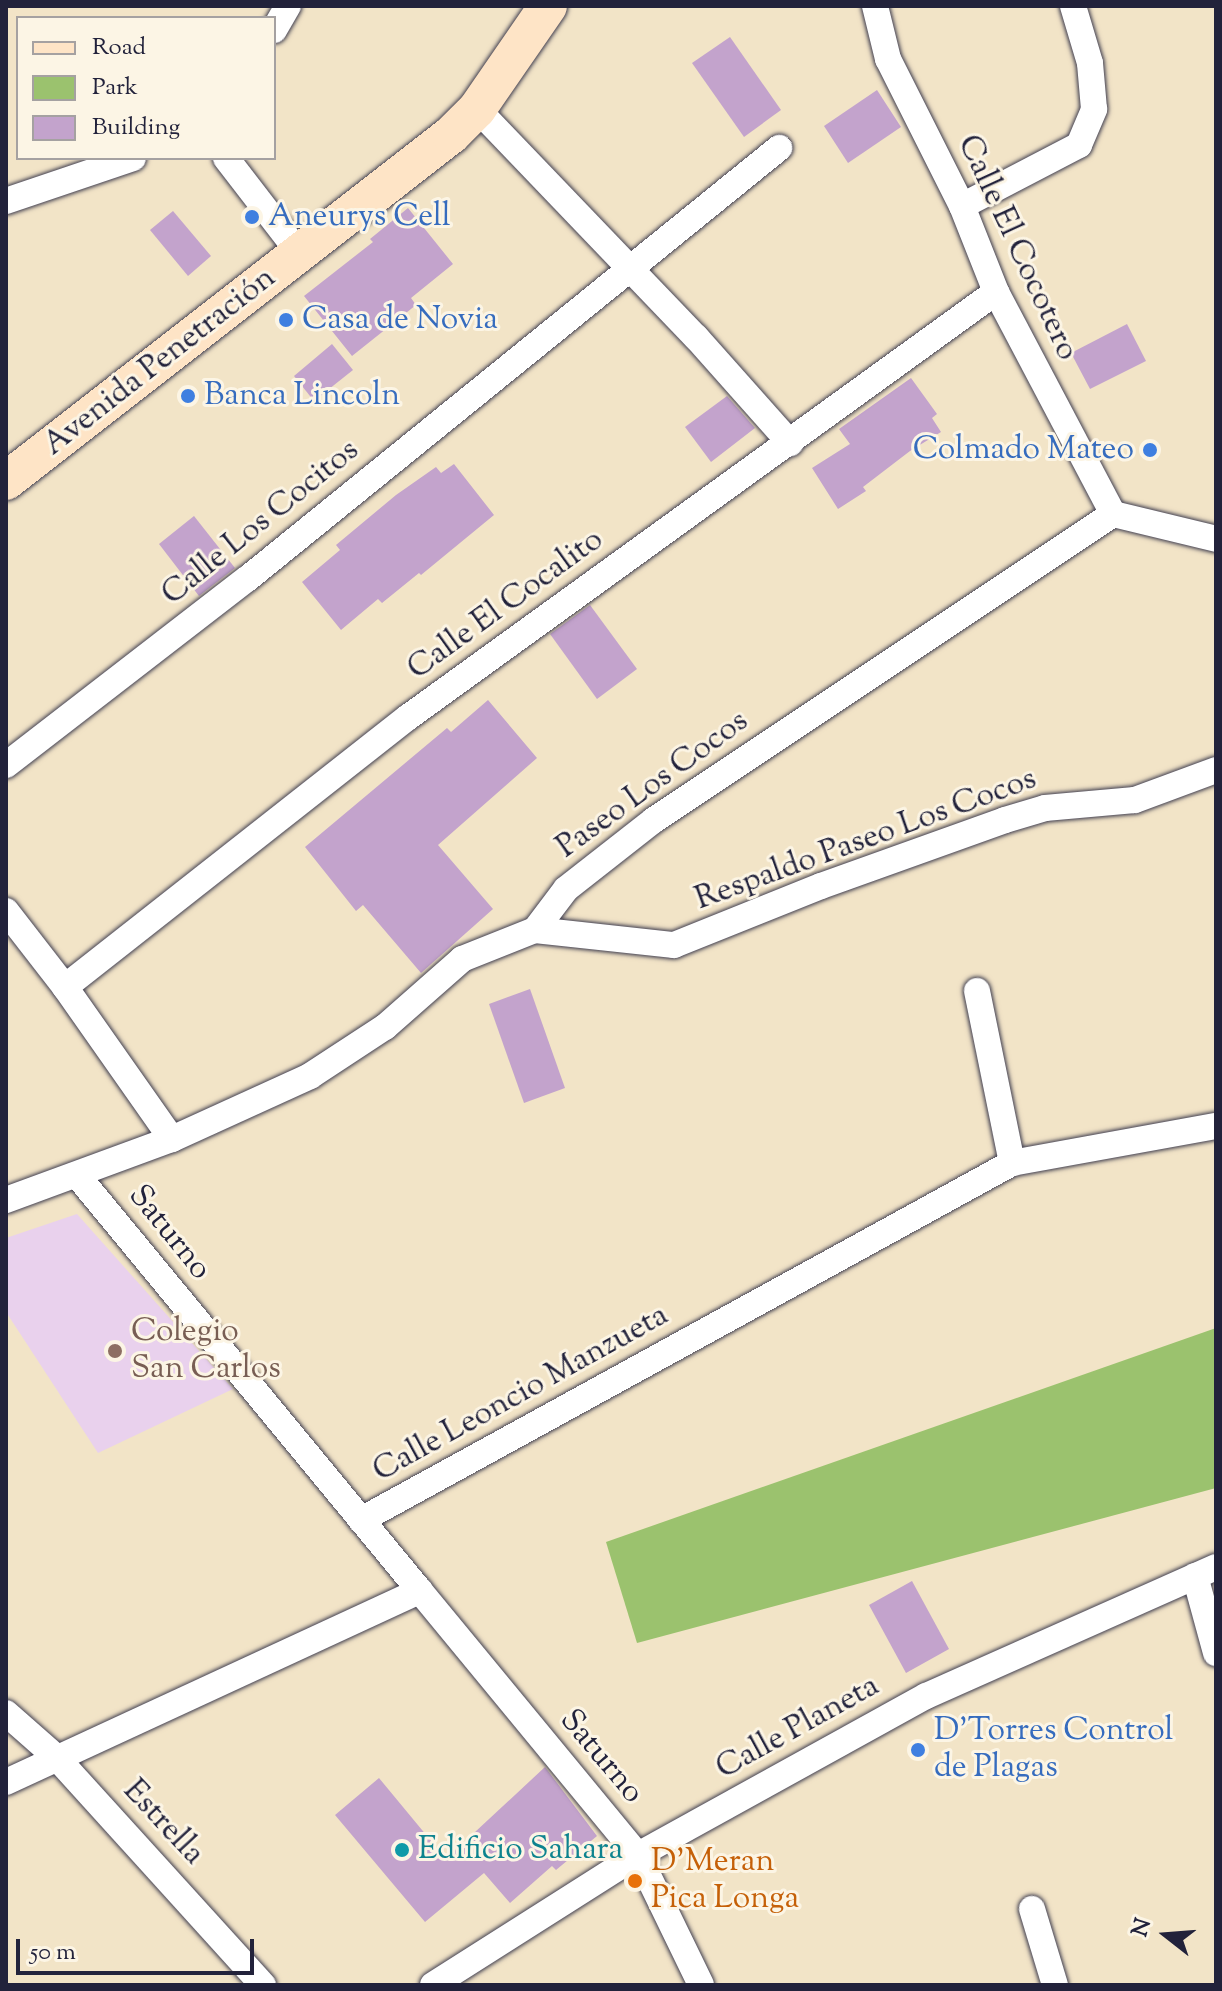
<!DOCTYPE html>
<html>
<head>
<meta charset="utf-8">
<style>
  body { margin:0 }
  #map { position:relative; width:1222px; height:1991px; overflow:hidden; background:#f2e4c7; font-family:"Sorts Mill Goudy",serif }
  div>[style] { position:absolute }
  .built>* { inset:0; background:#e9d1ed }
  .green>* { inset:0; background:#9bc26e }
  .building>* { inset:0; background:#c3a3cc }
  .roads { filter:drop-shadow(0 0 2px #413f50) drop-shadow(0 0 2px #413f50) }
  .street>* { height:26px; margin:-13px; padding:0 13px; transform-origin:13px; border-radius:13px; background:#fff }
  .secondary>* { height:38px; margin:-19px; padding:0 19px; transform-origin:19px; border-radius:19px; background:#fee4c6 }
  .dots>* { width:22px; height:22px; translate:-50% -50%; box-sizing:border-box; border:4px solid #fcf5e5; border-radius:50% }
  span { translate:-50% -50%; white-space:nowrap; text-align:center; line-height:1.15; -webkit-text-stroke:6px #fcf5e5; paint-order:stroke }
  .shop-label { font-size:32px; color:#366cbe }
  .left { translate:0 -50%; text-align:left }
  .right { translate:-100% -50%; text-align:right }
  .street-label { font-size:32px; color:#22223b }
  .education-label { font-size:32px; color:#785e54 }
  .culture-label { font-size:32px; color:#0d838f }
  .food-label { font-size:32px; color:#c56008 }
  .frame { position:absolute; inset:0; border:8px solid #22223b; pointer-events:none }
  .legend { position:absolute; left:16px; top:16px; width:260px; height:144px; box-sizing:border-box; background:#fcf5e5; border:2px solid #a5a1a1; margin:0; padding:10px 14px; list-style:none; font-size:24px; color:#22223b }
  .legend li { display:flex; align-items:center; gap:16px; height:40px }
  .legend b { width:40px; border:2px solid #a5a1a1 }
  .north { position:absolute; left:1126px; top:1895px; width:80px; height:80px; -webkit-text-stroke:6px #fcf5e5; paint-order:stroke; rotate:287deg; font-size:22px; font-weight:700; line-height:32px; text-align:center; color:#22223b }
  .north::after { content:''; display:block; margin:auto; width:28px; height:36px; background:#22223b; clip-path:polygon(50% 0,100% 100%,50% 72%,0 100%) }
  .scale { position:absolute; left:16px; top:1939px; width:238px; height:36px; box-sizing:border-box; border:4px solid #22223b; border-top:0; padding-left:10px; font-size:24px; line-height:28px; white-space:nowrap; color:#22223b; -webkit-text-stroke:6px #fcf5e5; paint-order:stroke }
</style>
</head>
<body>
<div id="map">
  <div class="built">
    <div style="clip-path:polygon(77px 1214px,233px 1389px,98px 1453px,6px 1312px,6px 1238px)"></div>
  </div>
  <div class="green">
    <div style="clip-path:polygon(1216px 1328px,1216px 1488px,637px 1643px,606px 1542px)"></div>
  </div>
  <div class="building">
    <div style="clip-path:polygon(730px 37px,781px 110px,744px 137px,692px 63px)"></div>
    <div style="clip-path:polygon(877px 90px,901px 127px,848px 163px,824px 126px)"></div>
    <div style="clip-path:polygon(408px 208px,453px 264px,411px 298px,416px 305px,352px 356px,304px 296px,373px 242px,370px 239px)"></div>
    <div style="clip-path:polygon(173px 211px,211px 256px,188px 276px,150px 230px)"></div>
    <div style="clip-path:polygon(1127px 324px,1146px 361px,1090px 389px,1071px 353px)"></div>
    <div style="clip-path:polygon(332px 344px,353px 370px,314px 401px,294px 376px)"></div>
    <div style="clip-path:polygon(911px 378px,937px 414px,932px 418px,941px 432px,910px 451px,863px 487px,866px 491px,838px 509px,812px 468px,850px 444px,839px 429px)"></div>
    <div style="clip-path:polygon(727px 396px,755px 428px,711px 462px,685px 427px)"></div>
    <div style="clip-path:polygon(454px 464px,494px 515px,421px 575px,419px 573px,382px 603px,378px 599px,341px 630px,302px 582px,340px 550px,336px 545px,396px 495px,436px 467px,441px 473px)"></div>
    <div style="clip-path:polygon(194px 516px,235px 568px,199px 596px,159px 544px)"></div>
    <div style="clip-path:polygon(590px 605px,637px 669px,597px 699px,550px 634px)"></div>
    <div style="clip-path:polygon(488px 700px,537px 758px,438px 845px,493px 909px,421px 973px,363px 905px,356px 911px,305px 847px,447px 728px,451px 732px)"></div>
    <div style="clip-path:polygon(530px 989px,565px 1088px,524px 1103px,489px 1004px)"></div>
    <div style="clip-path:polygon(912px 1581px,949px 1649px,906px 1673px,869px 1605px)"></div>
    <div style="clip-path:polygon(545px 1767px,597px 1836px,556px 1870px,552px 1866px,510px 1903px,484px 1873px,425px 1922px,335px 1815px,379px 1778px,446px 1859px)"></div>
  </div>
  <div class="roads">
    <div class="street">
      <div style="left:875px;top:6px;width:55px;rotate:76.2deg"></div>
      <div style="left:888px;top:59px;width:165px;rotate:63.3deg"></div>
      <div style="left:962px;top:206px;width:92px;rotate:68.4deg"></div>
      <div style="left:996px;top:292px;width:251px;rotate:62.2deg"></div>
      <div style="left:274px;top:30px;width:28px;rotate:-60deg"></div>
      <div style="left:477px;top:109px;width:316px;rotate:46.2deg"></div>
      <div style="left:696px;top:337px;width:142px;rotate:48.4deg"></div>
      <div style="left:226px;top:158px;width:121px;rotate:52.4deg"></div>
      <div style="left:6px;top:201px;width:134px;rotate:-18.7deg"></div>
      <div style="left:962px;top:206px;width:132px;rotate:-27.5deg"></div>
      <div style="left:1079px;top:145px;width:39px;rotate:-67deg"></div>
      <div style="left:1094px;top:109px;width:46px;rotate:-95deg"></div>
      <div style="left:1090px;top:63px;width:59px;rotate:-106.6deg"></div>
      <div style="left:6px;top:765px;width:304px;rotate:-37.7deg"></div>
      <div style="left:247px;top:579px;width:685px;rotate:-39.01deg"></div>
      <div style="left:6px;top:911px;width:96px;rotate:52.2deg"></div>
      <div style="left:65px;top:987px;width:186px;rotate:54.9deg"></div>
      <div style="left:535px;top:930px;width:140px;rotate:6.2deg"></div>
      <div style="left:674px;top:945px;width:158px;rotate:-21.9deg"></div>
      <div style="left:821px;top:886px;width:195px;rotate:-19.7deg"></div>
      <div style="left:1005px;top:820px;width:42px;rotate:-16.7deg"></div>
      <div style="left:1045px;top:808px;width:90px;rotate:-5.1deg"></div>
      <div style="left:1135px;top:800px;width:86px;rotate:-20.3deg"></div>
      <div style="left:65px;top:987px;width:435px;rotate:-38.2deg"></div>
      <div style="left:407px;top:718px;width:727px;rotate:-35.88deg"></div>
      <div style="left:977px;top:991px;width:176px;rotate:78.5deg"></div>
      <div style="left:6px;top:1200px;width:177px;rotate:-20.2deg"></div>
      <div style="left:172px;top:1139px;width:152px;rotate:-24.5deg"></div>
      <div style="left:310px;top:1076px;width:90px;rotate:-33.2deg"></div>
      <div style="left:385px;top:1027px;width:103px;rotate:-41.4deg"></div>
      <div style="left:462px;top:959px;width:79px;rotate:-21.7deg"></div>
      <div style="left:535px;top:930px;width:51px;rotate:-52.9deg"></div>
      <div style="left:566px;top:889px;width:112px;rotate:-38.1deg"></div>
      <div style="left:654px;top:820px;width:552px;rotate:-33.69deg"></div>
      <div style="left:1113px;top:514px;width:106px;rotate:13.6deg"></div>
      <div style="left:361px;top:1520px;width:742px;rotate:-28.74deg"></div>
      <div style="left:1012px;top:1163px;width:207px;rotate:-10.3deg"></div>
      <div style="left:1195px;top:1576px;width:80px;rotate:74.7deg"></div>
      <div style="left:420px;top:1591px;width:342px;rotate:50.5deg"></div>
      <div style="left:638px;top:1855px;width:144px;rotate:64.1deg"></div>
      <div style="left:6px;top:1713px;width:68px;rotate:41.4deg"></div>
      <div style="left:57px;top:1758px;width:307px;rotate:47.8deg"></div>
      <div style="left:6px;top:1782px;width:456px;rotate:-24.8deg"></div>
      <div style="left:420px;top:1591px;width:539px;rotate:-129.51deg"></div>
      <div style="left:1032px;top:1909px;width:79px;rotate:73.2deg"></div>
      <div style="left:433px;top:1985px;width:243px;rotate:-32.4deg"></div>
      <div style="left:638px;top:1855px;width:329px;rotate:-28.9deg"></div>
      <div style="left:926px;top:1696px;width:317px;rotate:-24deg"></div>
    </div>
    <div class="secondary">
      <div style="left:6px;top:481px;width:564px;rotate:-37.87deg"></div>
      <div style="left:451px;top:135px;width:37px;rotate:-45deg"></div>
      <div style="left:477px;top:109px;width:125px;rotate:-55.4deg"></div>
    </div>
  </div>
  <div class="dots">
    <div style="left:252px;top:217px;background:#3f7fe0"></div>
    <div style="left:286px;top:320px;background:#3f7fe0"></div>
    <div style="left:188px;top:396px;background:#3f7fe0"></div>
    <div style="left:1150px;top:450px;background:#3f7fe0"></div>
    <div style="left:115px;top:1351px;background:#8d6e63"></div>
    <div style="left:918px;top:1750px;background:#3f7fe0"></div>
    <div style="left:402px;top:1850px;background:#0f9aa8"></div>
    <div style="left:635px;top:1881px;background:#e8710a"></div>
  </div>
  <div class="shop-label">
    <span class="left" style="left:268px;top:217px">Aneurys Cell</span>
    <span class="left" style="left:302px;top:320px">Casa de Novia</span>
    <span class="left" style="left:204px;top:396px">Banca Lincoln</span>
    <span class="right" style="left:1134px;top:450px">Colmado Mateo</span>
    <span class="left" style="left:934px;top:1750px">D'Torres Control<br>de Plagas</span>
  </div>
  <div class="street-label">
    <span style="left:1017px;top:248px;rotate:65deg">Calle El Cocotero</span>
    <span style="left:160px;top:362px;rotate:-38deg">Avenida Penetración</span>
    <span style="left:261px;top:523px;rotate:-39deg">Calle Los Cocitos</span>
    <span style="left:506px;top:605px;rotate:-36deg">Calle El Cocalito</span>
    <span style="left:653px;top:785px;rotate:-36deg">Paseo Los Cocos</span>
    <span style="left:866px;top:840px;rotate:-20deg">Respaldo Paseo Los Cocos</span>
    <span style="left:169px;top:1233px;rotate:51deg">Saturno</span>
    <span style="left:521px;top:1394px;rotate:-29deg">Calle Leoncio Manzueta</span>
    <span style="left:798px;top:1728px;rotate:-29deg">Calle Planeta</span>
    <span style="left:601px;top:1757px;rotate:50deg">Saturno</span>
    <span style="left:163px;top:1823px;rotate:47deg">Estrella</span>
  </div>
  <div class="education-label">
    <span class="left" style="left:131px;top:1351px">Colegio<br>San Carlos</span>
  </div>
  <div class="culture-label">
    <span class="left" style="left:418px;top:1850px">Edificio Sahara</span>
  </div>
  <div class="food-label">
    <span class="left" style="left:651px;top:1881px">D'Meran<br>Pica Longa</span>
  </div>
  <div class="frame"></div>
  <ul class="legend">
  <li><b style="height:10px;background:#fee4c6"></b>Road</li>
  <li><b style="height:22px;background:#9bc26e"></b>Park</li>
  <li><b style="height:22px;background:#c3a3cc"></b>Building</li>
  </ul>
  <div class="north">N</div>
  <div class="scale">50 m</div>
</div>
</body>
</html>
